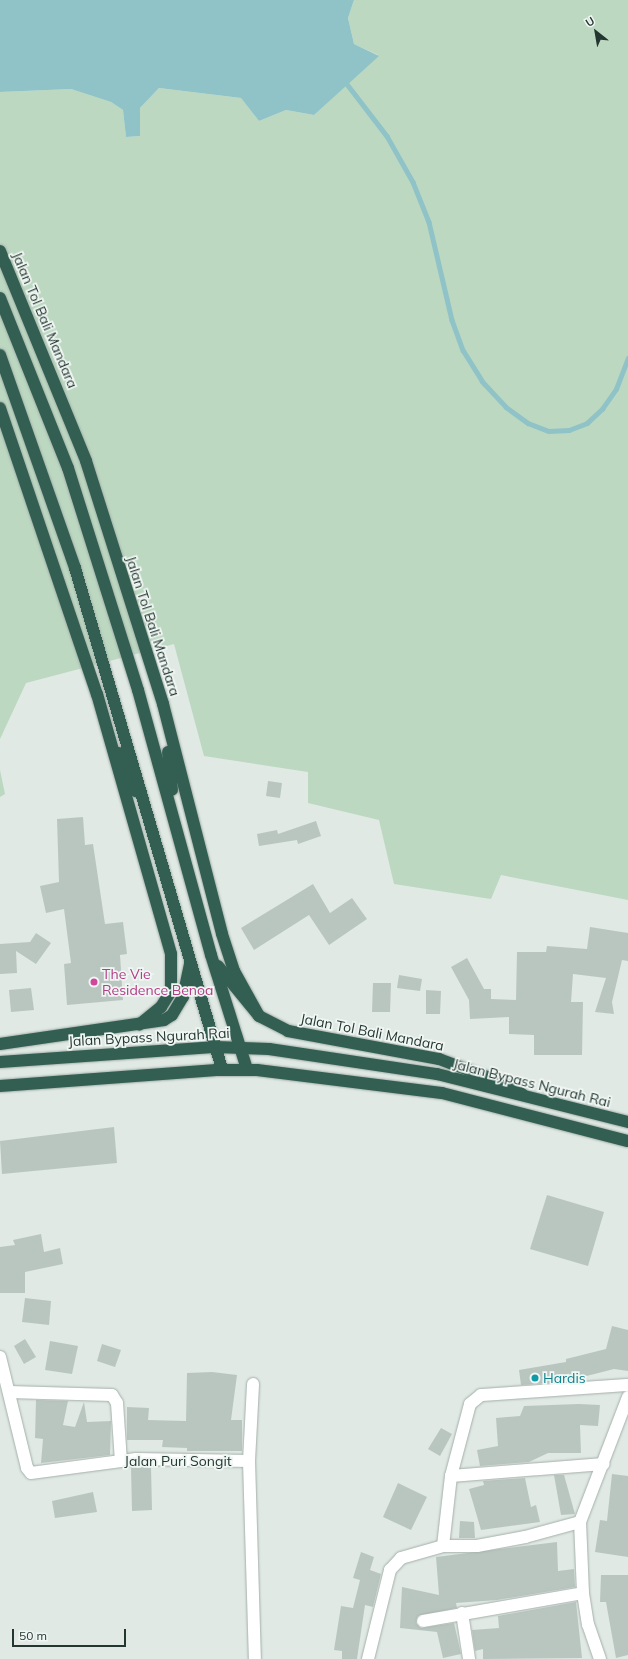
<!DOCTYPE html>
<html>
<head>
<meta charset="utf-8">
<style>
  body { margin:0 }
  #map { position:relative; width:628px; height:1659px; overflow:hidden; background:#e0e9e4; font-family:Mulish,sans-serif }
  div>[style] { position:absolute }
  .green>* { inset:0; background:#bcd8c1 }
  .water>* { inset:0; background:#8fc3c7 }
  .stream>* { height:4.5px; margin:-2.25px; padding:0 2.25px; transform-origin:2.25px; border-radius:2.25px; background:#8fc3c7 }
  .building>* { inset:0; background:#b9c6c0 }
  .roads { filter:drop-shadow(0 0 1px #a4b0aa) drop-shadow(0 0 1px #a4b0aa) }
  .street>* { height:12px; margin:-6px; padding:0 6px; transform-origin:6px; border-radius:6px; background:#fff }
  .highway>* { height:12px; margin:-6px; padding:0 6px; transform-origin:6px; border-radius:6px; background:#335f53 }
  .dots>* { width:11px; height:11px; translate:-50% -50%; box-sizing:border-box; border:2px solid #f0f6f3; border-radius:50% }
  span { translate:-50% -50%; white-space:nowrap; text-align:center; line-height:1.15; -webkit-text-stroke:3.5px #f0f6f3; paint-order:stroke }
  .street-label { font-size:14px; color:#233730 }
  .hotel-label { font-size:14px; color:#b23c85 }
  .left { translate:0 -50%; text-align:left }
  .culture-label { font-size:14px; color:#0d838f }
  .north { position:absolute; left:576px; top:12px; width:40px; height:40px; -webkit-text-stroke:3px #f0f6f3; paint-order:stroke; rotate:329deg; font-size:11px; font-weight:700; line-height:16px; text-align:center; color:#233730 }
  .north::after { content:''; display:block; margin:auto; width:14px; height:18px; background:#233730; clip-path:polygon(50% 0,100% 100%,50% 72%,0 100%) }
  .scale { position:absolute; left:12px; top:1629px; width:114px; height:18px; box-sizing:border-box; border:2px solid #233730; border-top:0; padding-left:5px; font-size:12px; line-height:14px; white-space:nowrap; color:#233730; -webkit-text-stroke:3px #f0f6f3; paint-order:stroke }
</style>
</head>
<body>
<div id="map">
  <div class="green">
    <div style="clip-path:polygon(354px 0,628px 0,628px 900px,501px 875px,491px 899px,394px 884px,379px 820px,308px 803px,308px 772px,204px 756px,174px 644px,26px 683px,0 739px,0 92px,71px 89px,111px 102px,123px 110px,126px 137px,140px 136px,140px 108px,159px 88px,241px 98px,259px 121px,286px 110px,314px 115px,378px 55px,354px 44px,348px 18px)"></div>
    <div style="clip-path:polygon(0 770px,5px 794px,0 797px)"></div>
  </div>
  <div class="water">
    <div style="clip-path:polygon(0 0,354px 0,348px 18px,354px 44px,379px 56px,314px 115px,286px 110px,259px 121px,241px 98px,159px 88px,140px 108px,140px 136px,126px 137px,123px 110px,111px 102px,71px 89px,0 92px)"></div>
  </div>
  <div class="stream">
    <div style="left:344px;top:80px;width:71px;rotate:52.5deg"></div>
    <div style="left:387px;top:136px;width:53px;rotate:60.5deg"></div>
    <div style="left:413px;top:182px;width:43px;rotate:68.2deg"></div>
    <div style="left:429px;top:222px;width:101px;rotate:76.8deg"></div>
    <div style="left:452px;top:320px;width:32px;rotate:70deg"></div>
    <div style="left:463px;top:350px;width:36px;rotate:58deg"></div>
    <div style="left:482px;top:381px;width:35px;rotate:47deg"></div>
    <div style="left:506px;top:407px;width:27px;rotate:36deg"></div>
    <div style="left:528px;top:423px;width:22px;rotate:21deg"></div>
    <div style="left:549px;top:431px;width:20px;rotate:-3deg"></div>
    <div style="left:569px;top:430px;width:19px;rotate:-21deg"></div>
    <div style="left:587px;top:423px;width:21px;rotate:-43deg"></div>
    <div style="left:602px;top:409px;width:24px;rotate:-55deg"></div>
    <div style="left:616px;top:389px;width:33px;rotate:-69deg"></div>
  </div>
  <div class="building">
    <div style="clip-path:polygon(268px 781px,282px 783px,280px 798px,266px 796px)"></div>
    <div style="clip-path:polygon(83px 817px,85px 845px,93px 844px,105px 924px,123px 922px,127px 954px,120px 955px,123px 1000px,67px 1005px,64px 964px,71px 963px,64px 909px,46px 913px,40px 886px,59px 882px,57px 819px)"></div>
    <div style="clip-path:polygon(316px 821px,321px 836px,298px 844px,297px 840px,259px 846px,257px 834px,277px 830px,278px 834px)"></div>
    <div style="clip-path:polygon(313px 884px,330px 913px,352px 898px,367px 919px,329px 945px,309px 915px,254px 950px,241px 928px)"></div>
    <div style="clip-path:polygon(590px 927px,628px 933px,628px 961px,622px 960px,612px 1002px,614px 1014px,595px 1012px,606px 978px,573px 974px,571px 1002px,583px 1002px,582px 1055px,534px 1055px,534px 1035px,509px 1034px,509px 1017px,470px 1019px,469px 1000px,451px 967px,467px 958px,484px 989px,491px 989px,491px 999px,516px 1000px,517px 952px,546px 952px,547px 946px,587px 949px)"></div>
    <div style="clip-path:polygon(36px 933px,51px 943px,36px 964px,16px 951px,17px 973px,0 974px,0 944px,30px 942px)"></div>
    <div style="clip-path:polygon(399px 975px,422px 979px,420px 991px,397px 988px)"></div>
    <div style="clip-path:polygon(373px 983px,391px 983px,390px 1012px,372px 1012px)"></div>
    <div style="clip-path:polygon(31px 988px,34px 1010px,11px 1012px,9px 990px)"></div>
    <div style="clip-path:polygon(426px 990px,441px 991px,440px 1014px,426px 1014px)"></div>
    <div style="clip-path:polygon(114px 1127px,117px 1163px,2px 1174px,0 1141px)"></div>
    <div style="clip-path:polygon(547px 1195px,604px 1212px,588px 1266px,530px 1249px)"></div>
    <div style="clip-path:polygon(41px 1234px,44px 1252px,60px 1248px,63px 1264px,25px 1272px,25px 1293px,0 1293px,0 1247px,15px 1245px,13px 1240px)"></div>
    <div style="clip-path:polygon(25px 1298px,51px 1301px,49px 1325px,22px 1322px)"></div>
    <div style="clip-path:polygon(612px 1326px,628px 1330px,628px 1371px,614px 1369px,563px 1382px,521px 1385px,519px 1370px,566px 1362px,566px 1359px,606px 1349px)"></div>
    <div style="clip-path:polygon(25px 1339px,36px 1357px,24px 1364px,14px 1346px)"></div>
    <div style="clip-path:polygon(50px 1341px,78px 1346px,72px 1374px,45px 1370px)"></div>
    <div style="clip-path:polygon(102px 1344px,121px 1350px,115px 1367px,97px 1361px)"></div>
    <div style="clip-path:polygon(212px 1372px,237px 1375px,231px 1420px,242px 1420px,242px 1451px,187px 1451px,187px 1448px,162px 1447px,163px 1440px,127px 1440px,127px 1407px,149px 1408px,148px 1420px,186px 1421px,187px 1373px)"></div>
    <div style="clip-path:polygon(36px 1400px,68px 1401px,63px 1425px,75px 1427px,84px 1402px,87px 1422px,111px 1421px,110px 1455px,41px 1463px,43px 1439px,35px 1438px)"></div>
    <div style="clip-path:polygon(579px 1404px,600px 1405px,598px 1426px,580px 1425px,581px 1453px,548px 1453px,529px 1462px,480px 1466px,477px 1450px,498px 1446px,496px 1418px,520px 1416px,524px 1406px)"></div>
    <div style="clip-path:polygon(441px 1428px,452px 1434px,440px 1456px,428px 1449px)"></div>
    <div style="clip-path:polygon(131px 1467px,151px 1467px,152px 1510px,132px 1511px)"></div>
    <div style="clip-path:polygon(612px 1474px,628px 1476px,628px 1557px,595px 1552px,600px 1520px,607px 1521px)"></div>
    <div style="clip-path:polygon(554px 1475px,564px 1475px,575px 1514px,561px 1515px)"></div>
    <div style="clip-path:polygon(525px 1478px,531px 1507px,536px 1505px,540px 1522px,481px 1530px,469px 1489px,484px 1485px,483px 1481px)"></div>
    <div style="clip-path:polygon(398px 1483px,427px 1497px,411px 1530px,383px 1517px)"></div>
    <div style="clip-path:polygon(93px 1492px,97px 1512px,55px 1518px,52px 1501px)"></div>
    <div style="clip-path:polygon(460px 1521px,474px 1522px,475px 1538px,459px 1538px)"></div>
    <div style="clip-path:polygon(557px 1542px,558px 1571px,574px 1569px,575px 1587px,497px 1600px,456px 1603px,457px 1608px,418px 1616px,416px 1623px,421px 1628px,454px 1623px,461px 1654px,443px 1658px,437px 1632px,400px 1628px,402px 1587px,439px 1595px,436px 1557px)"></div>
    <div style="clip-path:polygon(361px 1552px,374px 1557px,370px 1570px,381px 1574px,373px 1607px,365px 1605px,357px 1659px,342px 1659px,342px 1651px,334px 1650px,341px 1606px,353px 1608px,360px 1580px,353px 1578px)"></div>
    <div style="clip-path:polygon(601px 1575px,628px 1575px,628px 1655px,616px 1658px,606px 1602px,600px 1602px)"></div>
    <div style="clip-path:polygon(576px 1602px,582px 1658px,483px 1659px,483px 1649px,475px 1651px,472px 1630px,499px 1628px,498px 1616px)"></div>
  </div>
  <div class="roads">
    <div class="street">
      <div style="left:0;top:1357px;width:114px;rotate:76.3deg"></div>
      <div style="left:27px;top:1468px;width:6px;rotate:51deg"></div>
      <div style="left:31px;top:1473px;width:106px;rotate:-7.6deg"></div>
      <div style="left:136px;top:1459px;width:113px;rotate:1deg"></div>
      <div style="left:249px;top:1461px;width:198px;rotate:88.3deg"></div>
      <div style="left:9px;top:1392px;width:103px;rotate:1.7deg"></div>
      <div style="left:112px;top:1395px;width:9px;rotate:58deg"></div>
      <div style="left:117px;top:1403px;width:58px;rotate:86.1deg"></div>
      <div style="left:249px;top:1461px;width:77px;rotate:-87deg"></div>
      <div style="left:451px;top:1476px;width:153px;rotate:-4.5deg"></div>
      <div style="left:443px;top:1546px;width:70px;rotate:-83.5deg"></div>
      <div style="left:451px;top:1476px;width:74px;rotate:-75.2deg"></div>
      <div style="left:470px;top:1404px;width:14px;rotate:-39deg"></div>
      <div style="left:481px;top:1395px;width:147px;rotate:-3.9deg"></div>
      <div style="left:462px;top:1613px;width:47px;rotate:81.3deg"></div>
      <div style="left:423px;top:1621px;width:162px;rotate:-9.9deg"></div>
      <div style="left:368px;top:1659px;width:92px;rotate:-76.1deg"></div>
      <div style="left:390px;top:1570px;width:16px;rotate:-47deg"></div>
      <div style="left:401px;top:1558px;width:44px;rotate:-15.9deg"></div>
      <div style="left:443px;top:1546px;width:34px"></div>
      <div style="left:477px;top:1546px;width:49px;rotate:-10.6deg"></div>
      <div style="left:525px;top:1537px;width:57px;rotate:-15.3deg"></div>
      <div style="left:600px;top:1659px;width:36px;rotate:-109deg"></div>
      <div style="left:588px;top:1625px;width:32px;rotate:-99deg"></div>
      <div style="left:583px;top:1593px;width:71px;rotate:-92.4deg"></div>
      <div style="left:580px;top:1522px;width:134px;rotate:-69deg"></div>
    </div>
    <div class="highway">
      <div style="left:0;top:251px;width:227px;rotate:67.7deg"></div>
      <div style="left:86px;top:461px;width:255px;rotate:72.4deg"></div>
      <div style="left:163px;top:704px;width:237px;rotate:75.6deg"></div>
      <div style="left:222px;top:934px;width:39px;rotate:72deg"></div>
      <div style="left:234px;top:971px;width:51px;rotate:60.9deg"></div>
      <div style="left:0;top:298px;width:183px;rotate:68.2deg"></div>
      <div style="left:68px;top:468px;width:233px;rotate:72.5deg"></div>
      <div style="left:138px;top:690px;width:275px;rotate:74.6deg"></div>
      <div style="left:211px;top:955px;width:120px;rotate:72.5deg"></div>
      <div style="left:0;top:355px;width:226px;rotate:70.6deg"></div>
      <div style="left:75px;top:568px;width:522px;rotate:73.65deg"></div>
      <div style="left:0;top:408px;width:302px;rotate:71.3deg"></div>
      <div style="left:97px;top:694px;width:270px;rotate:74.1deg"></div>
      <div style="left:171px;top:954px;width:37px;rotate:90deg"></div>
      <div style="left:171px;top:991px;width:19px;rotate:122deg"></div>
      <div style="left:161px;top:1007px;width:28px;rotate:141deg"></div>
      <div style="left:168px;top:752px;width:38px;rotate:84deg"></div>
      <div style="left:119px;top:753px;width:42px;rotate:65.9deg"></div>
      <div style="left:218px;top:966px;width:65px;rotate:50.6deg"></div>
      <div style="left:259px;top:1016px;width:33px;rotate:27deg"></div>
      <div style="left:288px;top:1031px;width:154px;rotate:10.5deg"></div>
      <div style="left:439px;top:1059px;width:72px;rotate:20.5deg"></div>
      <div style="left:506px;top:1084px;width:19px;rotate:32deg"></div>
      <div style="left:0;top:1044px;width:166px;rotate:-8.3deg"></div>
      <div style="left:164px;top:1020px;width:9px;rotate:-32deg"></div>
      <div style="left:172px;top:1015px;width:21px;rotate:-59deg"></div>
      <div style="left:183px;top:997px;width:34px;rotate:-78deg"></div>
      <div style="left:0;top:1062px;width:217px;rotate:-4deg"></div>
      <div style="left:216px;top:1047px;width:53px;rotate:2.2deg"></div>
      <div style="left:269px;top:1049px;width:170px;rotate:8.5deg"></div>
      <div style="left:437px;top:1074px;width:197px;rotate:14.1deg"></div>
      <div style="left:0;top:1086px;width:217px;rotate:-4.2deg"></div>
      <div style="left:216px;top:1070px;width:41px"></div>
      <div style="left:257px;top:1070px;width:186px;rotate:7.1deg"></div>
      <div style="left:442px;top:1093px;width:192px;rotate:14.5deg"></div>
    </div>
  </div>
  <div class="dots">
    <div style="left:94px;top:982px;background:#d1479c"></div>
    <div style="left:535px;top:1378px;background:#0f9aa8"></div>
  </div>
  <div class="street-label">
    <span style="left:45px;top:320px;rotate:67deg">Jalan Tol Bali Mandara</span>
    <span style="left:153px;top:626px;rotate:72deg">Jalan Tol Bali Mandara</span>
    <span style="left:372px;top:1032px;rotate:11deg">Jalan Tol Bali Mandara</span>
    <span style="left:149px;top:1037px;rotate:-3deg">Jalan Bypass Ngurah Rai</span>
    <span style="left:532px;top:1083px;rotate:14deg">Jalan Bypass Ngurah Rai</span>
    <span style="left:178px;top:1461px">Jalan Puri Songit</span>
  </div>
  <div class="hotel-label">
    <span class="left" style="left:102px;top:982px">The Vie<br>Residence Benoa</span>
  </div>
  <div class="culture-label">
    <span class="left" style="left:543px;top:1378px">Hardis</span>
  </div>
  <div class="north">U</div>
  <div class="scale">50 m</div>
</div>
</body>
</html>
